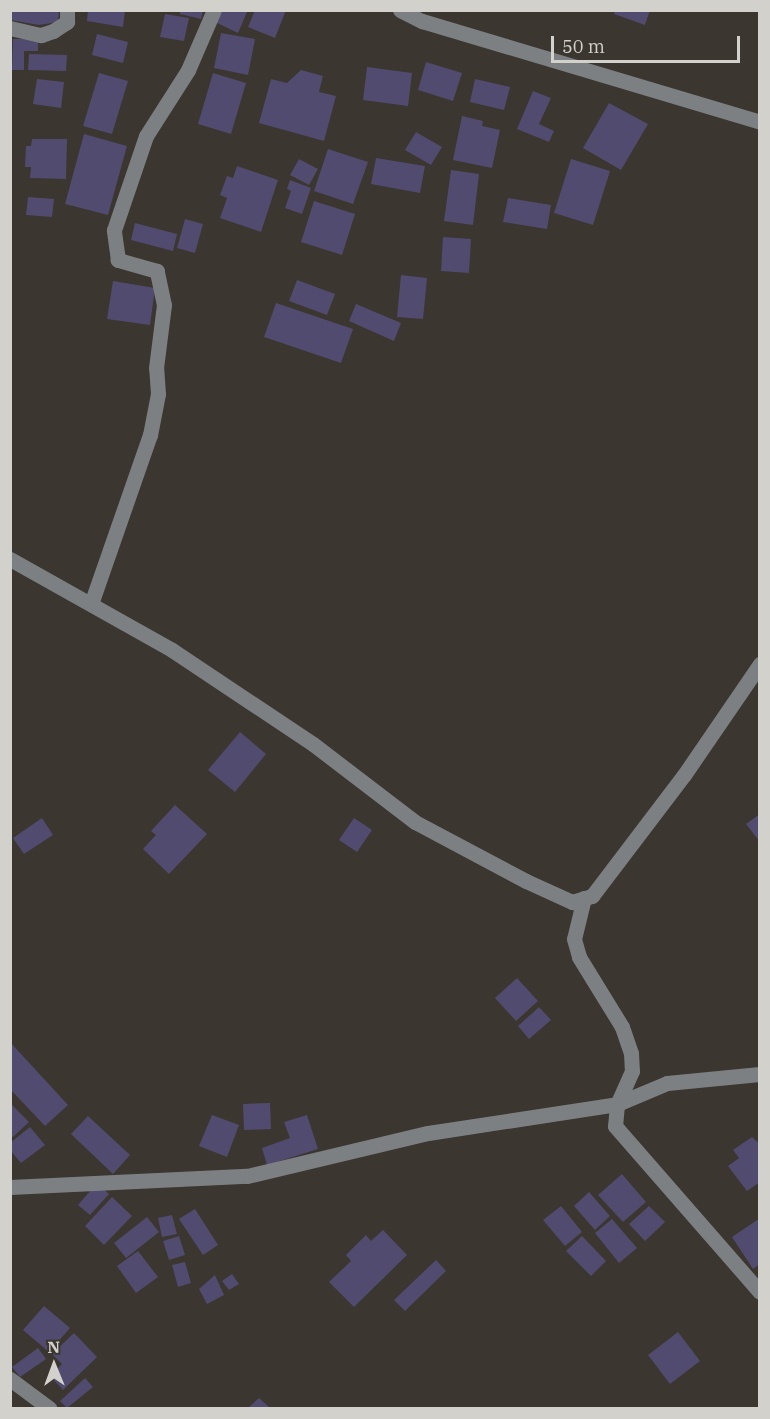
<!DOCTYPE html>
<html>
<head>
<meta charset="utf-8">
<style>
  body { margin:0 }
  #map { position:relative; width:770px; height:1419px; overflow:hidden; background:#3b362f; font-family:"IBM Plex Serif",serif }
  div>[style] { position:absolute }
  .building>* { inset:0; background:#514b6f }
  .minor>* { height:15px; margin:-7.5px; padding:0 7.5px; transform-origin:7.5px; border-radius:7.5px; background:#7d8083 }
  span { translate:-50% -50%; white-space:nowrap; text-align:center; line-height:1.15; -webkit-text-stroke:4.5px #3b362f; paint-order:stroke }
  .frame { position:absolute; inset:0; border:12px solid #d3d1cc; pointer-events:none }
  .north { position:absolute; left:24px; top:1335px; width:60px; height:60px; -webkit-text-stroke:4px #3b362f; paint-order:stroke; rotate:359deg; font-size:16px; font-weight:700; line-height:24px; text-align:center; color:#d3d1cc }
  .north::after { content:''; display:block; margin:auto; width:21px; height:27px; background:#d3d1cc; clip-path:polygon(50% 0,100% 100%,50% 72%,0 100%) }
  .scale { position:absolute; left:551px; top:36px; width:189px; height:27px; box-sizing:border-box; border:3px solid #d3d1cc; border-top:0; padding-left:8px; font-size:18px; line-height:21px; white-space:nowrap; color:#d3d1cc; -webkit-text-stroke:4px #3b362f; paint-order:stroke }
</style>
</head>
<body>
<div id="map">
  <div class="building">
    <div style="clip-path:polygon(10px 10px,59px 10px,58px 22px,39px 25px,10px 20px)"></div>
    <div style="clip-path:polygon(88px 10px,125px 10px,123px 27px,87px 21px)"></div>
    <div style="clip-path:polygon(180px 10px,203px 10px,201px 19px,180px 14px)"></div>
    <div style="clip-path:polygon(220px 10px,248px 10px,238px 33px,215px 22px)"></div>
    <div style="clip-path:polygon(255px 10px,286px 10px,275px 38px,248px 27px)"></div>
    <div style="clip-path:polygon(615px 10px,650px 10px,645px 25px,614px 14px)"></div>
    <div style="clip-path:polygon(165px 14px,189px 18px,184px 41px,160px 37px)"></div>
    <div style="clip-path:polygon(221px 33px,255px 39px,248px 75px,214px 68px)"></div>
    <div style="clip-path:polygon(97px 34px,128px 42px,123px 63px,92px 55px)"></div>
    <div style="clip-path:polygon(13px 39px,38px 39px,38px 51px,24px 51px,24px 70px,12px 70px)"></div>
    <div style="clip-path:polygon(29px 54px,67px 55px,66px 71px,28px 70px)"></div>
    <div style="clip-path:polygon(426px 62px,462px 73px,453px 101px,418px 90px)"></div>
    <div style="clip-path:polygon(367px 67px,412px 73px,408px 106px,363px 100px)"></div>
    <div style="clip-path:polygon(301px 70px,323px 76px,319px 92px,336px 96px,324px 141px,259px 123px,271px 79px,287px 83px)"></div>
    <div style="clip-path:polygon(99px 73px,128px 81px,112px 134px,83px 126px)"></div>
    <div style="clip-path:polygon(213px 73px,246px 83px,231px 134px,198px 124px)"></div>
    <div style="clip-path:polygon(37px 79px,64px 82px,61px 108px,33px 104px)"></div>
    <div style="clip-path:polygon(475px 79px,510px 87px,504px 110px,470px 102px)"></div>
    <div style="clip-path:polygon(533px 91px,551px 98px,539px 124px,554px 131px,549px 142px,517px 129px)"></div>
    <div style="clip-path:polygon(609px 103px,648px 124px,621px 170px,583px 148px)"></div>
    <div style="clip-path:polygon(462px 116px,483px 121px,482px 126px,500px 130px,492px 168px,453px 160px)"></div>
    <div style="clip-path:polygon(416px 132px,442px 147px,431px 165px,405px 150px)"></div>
    <div style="clip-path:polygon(84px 134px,127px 146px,108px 215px,65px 204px)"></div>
    <div style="clip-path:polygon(32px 139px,67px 139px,66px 179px,30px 178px,31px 167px,25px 167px,26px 146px,31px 146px)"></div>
    <div style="clip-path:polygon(328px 149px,368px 162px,353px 204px,314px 191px)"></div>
    <div style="clip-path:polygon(376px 158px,425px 166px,420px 193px,371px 184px)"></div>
    <div style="clip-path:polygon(299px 159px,318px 169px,309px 185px,290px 175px)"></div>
    <div style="clip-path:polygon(571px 159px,610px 171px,593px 225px,554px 213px)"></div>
    <div style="clip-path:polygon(237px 166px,278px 180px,261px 232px,220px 218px,227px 198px,220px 195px,227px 176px,233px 178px)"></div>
    <div style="clip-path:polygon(451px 170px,479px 174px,473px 225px,444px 221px)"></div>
    <div style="clip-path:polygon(290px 180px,311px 188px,302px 214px,285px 208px,291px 191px,287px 189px)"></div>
    <div style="clip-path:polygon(28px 197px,54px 199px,52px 217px,26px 215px)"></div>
    <div style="clip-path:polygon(508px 198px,551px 205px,547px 229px,503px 222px)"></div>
    <div style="clip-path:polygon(314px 201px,355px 214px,342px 255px,301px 242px)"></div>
    <div style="clip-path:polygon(185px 219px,203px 224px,195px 253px,177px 248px)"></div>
    <div style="clip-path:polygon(135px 223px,177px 234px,173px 251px,131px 240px)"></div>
    <div style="clip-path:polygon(443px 237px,471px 239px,469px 273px,441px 271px)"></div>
    <div style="clip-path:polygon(401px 275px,427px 278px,423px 319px,397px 317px)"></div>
    <div style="clip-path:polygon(297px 280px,335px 294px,327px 315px,289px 301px)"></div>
    <div style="clip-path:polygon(113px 281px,155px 288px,150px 325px,107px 319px)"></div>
    <div style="clip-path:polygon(276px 303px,353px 329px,341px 363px,264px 337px)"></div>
    <div style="clip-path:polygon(356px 304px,401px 323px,394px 341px,349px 321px)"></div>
    <div style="clip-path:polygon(240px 732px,266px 754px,235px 792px,208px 770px)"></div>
    <div style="clip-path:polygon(175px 805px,207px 834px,169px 874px,143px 849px,156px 835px,151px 831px)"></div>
    <div style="clip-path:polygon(760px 814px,760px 842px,746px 824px)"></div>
    <div style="clip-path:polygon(42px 818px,53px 835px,24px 854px,13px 838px)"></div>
    <div style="clip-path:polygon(354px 818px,372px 830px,357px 852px,339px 840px)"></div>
    <div style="clip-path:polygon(517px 978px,538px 1001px,516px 1021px,495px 998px)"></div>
    <div style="clip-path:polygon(539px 1007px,551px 1020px,529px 1039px,518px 1026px)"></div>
    <div style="clip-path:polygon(10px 1042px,68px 1105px,45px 1126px,10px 1089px)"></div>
    <div style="clip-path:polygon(10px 1103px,29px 1122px,13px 1137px,10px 1134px)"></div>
    <div style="clip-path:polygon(270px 1103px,271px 1129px,244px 1130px,243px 1104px)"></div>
    <div style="clip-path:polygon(212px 1115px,239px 1125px,227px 1157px,199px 1146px)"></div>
    <div style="clip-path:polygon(307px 1115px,318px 1149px,267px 1165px,262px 1148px,290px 1138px,284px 1122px)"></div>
    <div style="clip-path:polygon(88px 1116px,130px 1155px,113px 1174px,71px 1134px)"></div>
    <div style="clip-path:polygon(30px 1127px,45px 1145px,21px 1163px,10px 1150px,10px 1143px)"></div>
    <div style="clip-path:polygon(752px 1137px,760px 1144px,760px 1182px,747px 1191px,728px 1166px,739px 1158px,733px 1150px)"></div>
    <div style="clip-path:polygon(622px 1174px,646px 1202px,623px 1222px,598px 1195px)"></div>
    <div style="clip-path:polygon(97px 1183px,109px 1194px,90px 1215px,78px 1205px)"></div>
    <div style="clip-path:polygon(589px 1192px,610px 1216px,595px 1230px,574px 1206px)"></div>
    <div style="clip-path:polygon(112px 1197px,132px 1216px,104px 1245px,85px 1226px)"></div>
    <div style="clip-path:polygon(561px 1206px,582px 1232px,565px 1246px,543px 1220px)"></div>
    <div style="clip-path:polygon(649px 1206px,665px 1222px,645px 1241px,629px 1224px)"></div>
    <div style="clip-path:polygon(195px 1209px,218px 1245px,203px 1255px,179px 1219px)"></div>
    <div style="clip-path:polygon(172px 1215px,177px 1234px,162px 1237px,158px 1218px)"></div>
    <div style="clip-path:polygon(147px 1217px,159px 1232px,126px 1258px,114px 1243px)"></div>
    <div style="clip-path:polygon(760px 1218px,760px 1264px,753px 1269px,732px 1237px)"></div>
    <div style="clip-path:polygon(612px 1219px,637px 1248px,619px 1263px,595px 1233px)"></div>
    <div style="clip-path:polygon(383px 1230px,407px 1255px,354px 1307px,329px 1282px,351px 1261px,346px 1255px,366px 1235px,371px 1241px)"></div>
    <div style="clip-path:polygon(179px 1236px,185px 1255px,169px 1260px,163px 1241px)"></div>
    <div style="clip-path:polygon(582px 1236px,606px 1261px,591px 1276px,566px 1251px)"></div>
    <div style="clip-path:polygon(138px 1251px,158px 1277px,136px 1293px,117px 1266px)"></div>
    <div style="clip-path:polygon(436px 1260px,446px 1271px,405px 1311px,394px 1300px)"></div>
    <div style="clip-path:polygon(185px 1262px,191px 1283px,178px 1287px,172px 1265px)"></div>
    <div style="clip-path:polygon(232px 1274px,239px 1284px,229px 1290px,222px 1281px)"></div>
    <div style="clip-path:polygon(215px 1275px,224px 1295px,207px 1304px,199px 1289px)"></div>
    <div style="clip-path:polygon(44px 1306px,70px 1328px,49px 1352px,23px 1330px)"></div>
    <div style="clip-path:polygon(678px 1332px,700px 1361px,670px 1384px,648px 1355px)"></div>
    <div style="clip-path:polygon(74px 1333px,97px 1357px,63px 1390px,50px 1376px,62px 1364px,52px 1354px)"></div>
    <div style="clip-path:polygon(38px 1348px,46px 1359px,20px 1377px,12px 1367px)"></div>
    <div style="clip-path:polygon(85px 1378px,93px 1387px,67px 1408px,60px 1401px)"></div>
    <div style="clip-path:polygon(259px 1398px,270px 1408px,248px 1408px)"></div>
  </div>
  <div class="minor">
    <div style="left:400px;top:10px;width:25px;rotate:27deg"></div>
    <div style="left:422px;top:21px;width:353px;rotate:16.6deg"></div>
    <div style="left:10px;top:28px;width:32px;rotate:13deg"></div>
    <div style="left:41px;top:35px;width:13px;rotate:-18deg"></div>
    <div style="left:53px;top:31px;width:17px;rotate:-33deg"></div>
    <div style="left:67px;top:22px;width:12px;rotate:-90deg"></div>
    <div style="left:10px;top:559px;width:186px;rotate:29.3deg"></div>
    <div style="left:172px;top:650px;width:169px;rotate:33.7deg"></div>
    <div style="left:313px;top:744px;width:128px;rotate:37.4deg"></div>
    <div style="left:415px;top:822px;width:126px;rotate:28deg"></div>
    <div style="left:526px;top:881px;width:51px;rotate:24.5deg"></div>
    <div style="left:572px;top:902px;width:21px;rotate:-17deg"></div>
    <div style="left:592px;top:896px;width:152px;rotate:-52.8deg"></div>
    <div style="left:684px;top:775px;width:135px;rotate:-55.6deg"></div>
    <div style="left:91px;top:604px;width:179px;rotate:-70.8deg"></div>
    <div style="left:150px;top:435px;width:42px;rotate:-79deg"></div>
    <div style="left:158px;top:394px;width:26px;rotate:-94deg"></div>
    <div style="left:156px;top:368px;width:64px;rotate:-82.8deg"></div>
    <div style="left:164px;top:305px;width:35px;rotate:-102deg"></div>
    <div style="left:157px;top:271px;width:41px;rotate:-164.2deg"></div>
    <div style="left:118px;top:260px;width:30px;rotate:-98deg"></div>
    <div style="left:114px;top:230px;width:99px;rotate:-71.2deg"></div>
    <div style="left:146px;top:136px;width:78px;rotate:-57.5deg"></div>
    <div style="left:188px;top:70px;width:65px;rotate:-66.6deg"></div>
    <div style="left:584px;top:898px;width:42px;rotate:103.7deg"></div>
    <div style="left:574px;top:939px;width:19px;rotate:74deg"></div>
    <div style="left:579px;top:957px;width:82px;rotate:58.4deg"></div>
    <div style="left:622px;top:1027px;width:28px;rotate:71deg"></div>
    <div style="left:631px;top:1053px;width:18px;rotate:87deg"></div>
    <div style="left:632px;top:1071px;width:36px;rotate:114deg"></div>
    <div style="left:617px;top:1104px;width:22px;rotate:95deg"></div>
    <div style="left:615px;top:1126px;width:220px;rotate:48.9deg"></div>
    <div style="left:10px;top:1187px;width:237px;rotate:-2.7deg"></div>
    <div style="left:247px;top:1176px;width:186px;rotate:-13.4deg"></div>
    <div style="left:428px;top:1133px;width:191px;rotate:-8.7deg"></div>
    <div style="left:617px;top:1104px;width:54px;rotate:-22.8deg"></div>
    <div style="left:667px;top:1083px;width:93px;rotate:-5.5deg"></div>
    <div style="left:10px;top:1379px;width:49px;rotate:36.6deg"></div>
  </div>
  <div class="frame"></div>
  <div class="north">N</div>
  <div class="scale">50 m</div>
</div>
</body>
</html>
